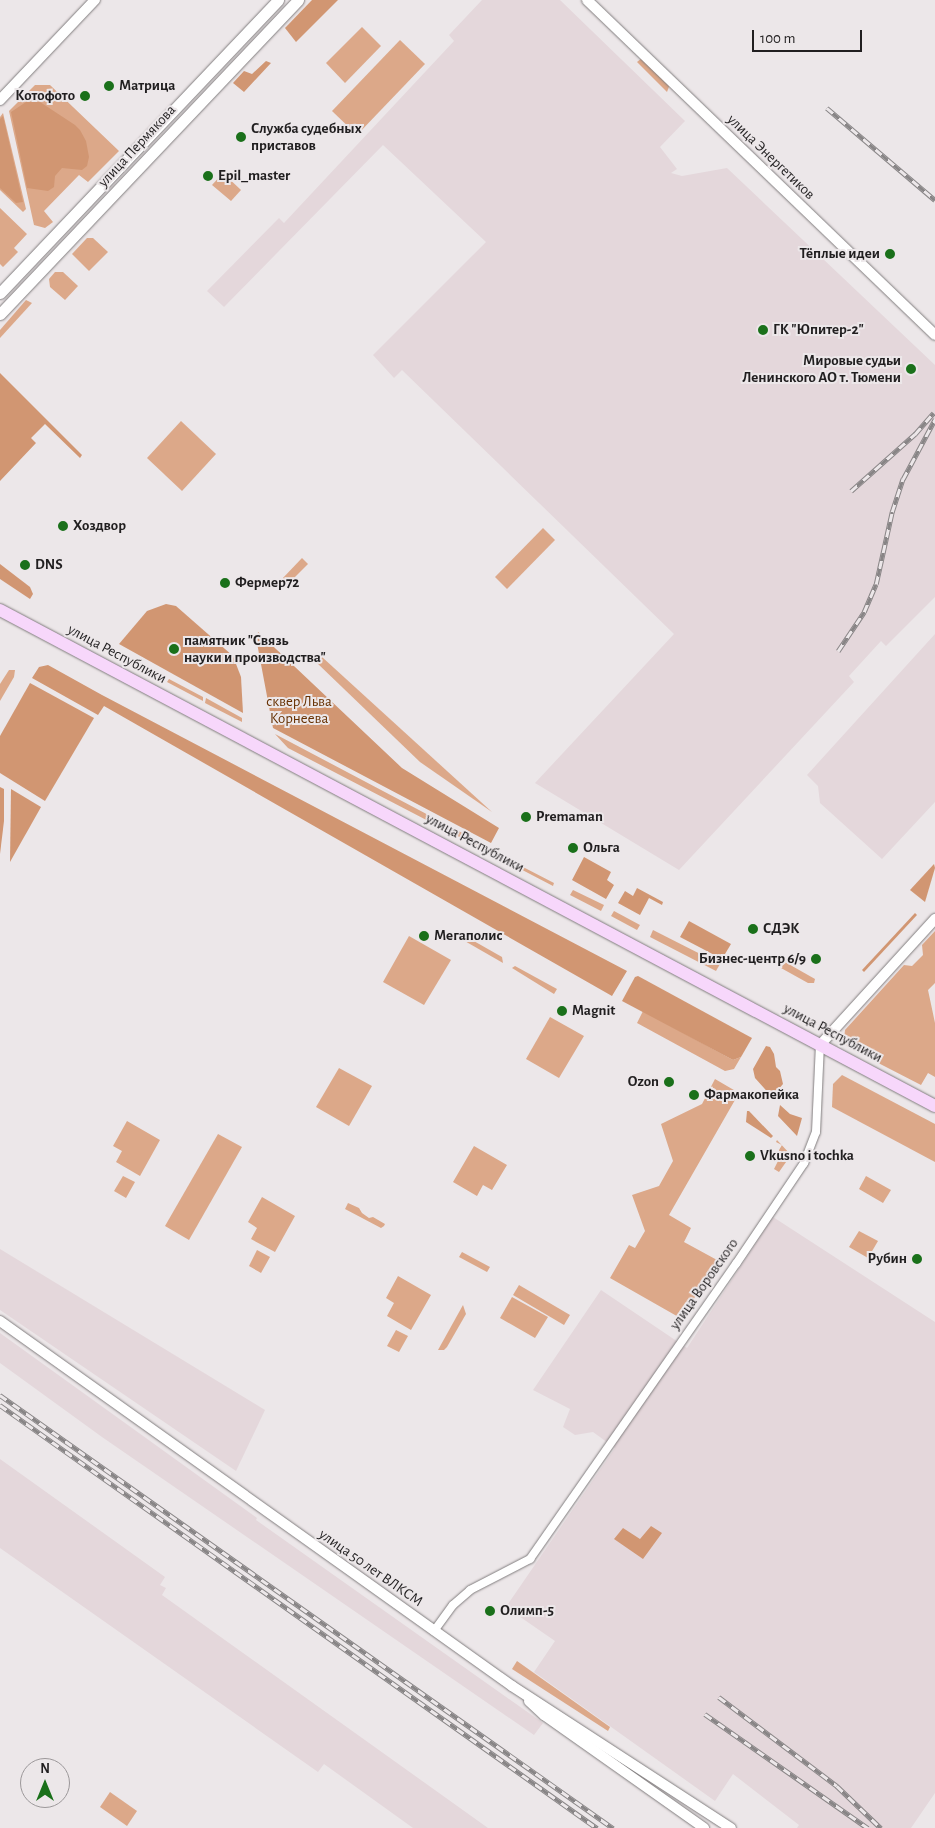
<!DOCTYPE html>
<html>
<head>
<meta charset="utf-8">
<style>
  body { margin:0 }
  #map { position:relative; width:935px; height:1828px; overflow:hidden; background:#ece7e9; font-family:"Alegreya Sans",sans-serif }
  div>[style] { position:absolute }
  .built>* { inset:0; background:#e4d7db }
  .green>* { inset:0; background:#dca889 }
  .forest>* { inset:0; background:#d19672 }
  .roads { filter:drop-shadow(0 0 1px #817d7e) drop-shadow(0 0 1px #817d7e) }
  .minor>* { height:8px; margin:-4px; padding:0 4px; transform-origin:4px; border-radius:4px; background:#fff }
  .tertiary>* { height:10px; margin:-5px; padding:0 5px; transform-origin:5px; border-radius:5px; background:#fff }
  .secondary>* { height:11px; margin:-5.5px; padding:0 5.5px; transform-origin:5.5px; border-radius:5.5px; background:#fff }
  .primary>* { height:12px; margin:-6px; padding:0 6px; transform-origin:6px; border-radius:6px; background:#f7d7fb }
  .rail>* { height:4.5px; margin-top:-2.25px; transform-origin:0; background:repeating-linear-gradient(90deg,#ece7e9 0 8px,#888586 0 16px); box-sizing:border-box; border-block:1px solid #888586 }
  .dots>* { width:14px; height:14px; translate:-50% -50%; box-sizing:border-box; border:2px solid #ece7e9; border-radius:50% }
  span { translate:-50% -50%; white-space:nowrap; text-align:center; line-height:1.15; -webkit-text-stroke:4px #ece7e9; paint-order:stroke }
  .poi-label { font-size:15px; color:#211f20; font-weight:700 }
  .left { translate:0 -50%; text-align:left }
  .right { translate:-100% -50%; text-align:right }
  .street-label { font-size:15px; color:#211f20 }
  .park-label { font-size:15px; color:#663002 }
  .north { position:absolute; left:20px; top:1758px; width:50px; height:50px; box-sizing:border-box; background:#ece7e9; border:1px solid #9b9799; border-radius:50%; rotate:0deg; font-size:14px; font-weight:700; line-height:20px; text-align:center; color:#211f20 }
  .north::after { content:''; display:block; margin:auto; width:18px; height:22px; background:#1a701a; clip-path:polygon(50% 0,100% 100%,50% 72%,0 100%) }
  .scale { position:absolute; left:752px; top:30px; width:110px; height:22px; box-sizing:border-box; border:2px solid #211f20; border-top:0; padding-left:6px; font-size:15px; line-height:18px; white-space:nowrap; color:#211f20; -webkit-text-stroke:4px #ece7e9; paint-order:stroke }
</style>
</head>
<body>
<div id="map">
  <div class="built">
    <div style="clip-path:polygon(482px 0,560px 0,685px 121px,660px 147px,677px 169px,671px 173px,682px 176px,727px 168px,935px 365px,935px 597px,886px 646px,881px 641px,849px 676px,854px 682px,679px 870px,535px 783px,674px 634px,402px 370px,394px 378px,373px 355px,486px 242px,383px 145px,224px 307px,207px 291px,279px 218px,284px 223px,454px 41px,449px 35px)"></div>
    <div style="clip-path:polygon(935px 634px,935px 802px,882px 859px,820px 803px,818px 786px,807px 775px)"></div>
    <div style="clip-path:polygon(773px 1217px,935px 1322px,935px 1793px,911px 1828px,797px 1828px,799px 1825px,733px 1774px,715px 1801px,534px 1672px,555px 1641px,506px 1607px,615px 1448px,593px 1432px,575px 1435px,563px 1427px,570px 1409px,533px 1390px,601px 1290px,687px 1348px)"></div>
    <div style="clip-path:polygon(0 1249px,265px 1410px,236px 1471px,0 1310px)"></div>
    <div style="clip-path:polygon(0 1333px,257px 1518px,256px 1520px,543px 1723px,534px 1735px,102px 1437px,0 1363px)"></div>
    <div style="clip-path:polygon(0 1459px,165px 1577px,160px 1585px,166px 1588px,162px 1595px,488px 1828px,413px 1828px,324px 1764px,318px 1772px,0 1548px)"></div>
  </div>
  <div class="green">
    <div style="clip-path:polygon(362px 27px,381px 46px,345px 83px,326px 63px)"></div>
    <div style="clip-path:polygon(400px 40px,425px 64px,357px 135px,332px 111px)"></div>
    <div style="clip-path:polygon(642px 58px,670px 84px,667px 92px,637px 62px)"></div>
    <div style="clip-path:polygon(35px 85px,50px 85px,119px 151px,88px 182px,79px 175px,44px 211px,53px 222px,45px 228px,34px 225px,9px 111px)"></div>
    <div style="clip-path:polygon(3px 113px,26px 209px,23px 212px,0 190px,0 117px)"></div>
    <div style="clip-path:polygon(223px 173px,241px 190px,231px 201px,212px 185px)"></div>
    <div style="clip-path:polygon(0 208px,27px 234px,14px 248px,18px 252px,3px 267px,0 264px)"></div>
    <div style="clip-path:polygon(87px 238px,93px 238px,108px 252px,89px 271px,72px 254px)"></div>
    <div style="clip-path:polygon(55px 272px,63px 272px,78px 286px,65px 300px,50px 287px,49px 279px)"></div>
    <div style="clip-path:polygon(26px 300px,32px 303px,0 338px,0 330px)"></div>
    <div style="clip-path:polygon(181px 421px,216px 454px,182px 491px,147px 458px)"></div>
    <div style="clip-path:polygon(543px 528px,555px 540px,507px 589px,495px 577px)"></div>
    <div style="clip-path:polygon(302px 558px,308px 564px,286px 586px,281px 580px)"></div>
    <div style="clip-path:polygon(322px 657px,492px 812px,420px 762px,317px 663px)"></div>
    <div style="clip-path:polygon(9px 670px,15px 670px,14px 677px,0 701px,0 684px)"></div>
    <div style="clip-path:polygon(169px 679px,203px 697px,203px 701px,167px 682px)"></div>
    <div style="clip-path:polygon(206px 698px,242px 718px,242px 722px,205px 703px)"></div>
    <div style="clip-path:polygon(275px 734px,489px 847px,492px 851px,554px 883px,553px 886px,288px 748px)"></div>
    <div style="clip-path:polygon(573px 890px,604px 905px,601px 911px,570px 895px)"></div>
    <div style="clip-path:polygon(614px 911px,640px 925px,637px 930px,611px 916px)"></div>
    <div style="clip-path:polygon(653px 930px,720px 964px,716px 971px,650px 937px)"></div>
    <div style="clip-path:polygon(935px 931px,935px 983px,928px 990px,935px 1023px,935px 1077px,928px 1073px,921px 1085px,853px 1050px,847px 1046px,844px 1039px,845px 1030px,904px 965px,912px 966px,923px 955px,922px 945px)"></div>
    <div style="clip-path:polygon(409px 936px,451px 960px,424px 1005px,383px 982px)"></div>
    <div style="clip-path:polygon(465px 936px,502px 957px,503px 963px,463px 940px)"></div>
    <div style="clip-path:polygon(785px 962px,815px 979px,814px 983px,808px 983px,781px 968px)"></div>
    <div style="clip-path:polygon(515px 966px,557px 989px,554px 994px,512px 968px)"></div>
    <div style="clip-path:polygon(643px 1011px,733px 1060px,741px 1057px,734px 1069px,725px 1071px,637px 1023px)"></div>
    <div style="clip-path:polygon(550px 1017px,584px 1036px,559px 1078px,526px 1059px)"></div>
    <div style="clip-path:polygon(339px 1068px,372px 1086px,349px 1126px,316px 1107px)"></div>
    <div style="clip-path:polygon(842px 1075px,935px 1124px,935px 1162px,832px 1107px,833px 1084px)"></div>
    <div style="clip-path:polygon(715px 1079px,739px 1093px,669px 1215px,691px 1228px,684px 1242px,717px 1260px,682px 1319px,610px 1278px,629px 1245px,635px 1248px,645px 1231px,632px 1195px,659px 1186px,673px 1161px,661px 1124px,702px 1104px)"></div>
    <div style="clip-path:polygon(127px 1121px,160px 1140px,140px 1176px,116px 1162px,122px 1151px,113px 1146px)"></div>
    <div style="clip-path:polygon(218px 1134px,242px 1147px,189px 1240px,165px 1226px)"></div>
    <div style="clip-path:polygon(777px 1140px,791px 1155px,779px 1172px,774px 1169px,780px 1157px,779px 1150px,782px 1145px,776px 1142px)"></div>
    <div style="clip-path:polygon(474px 1146px,507px 1165px,492px 1190px,483px 1185px,477px 1196px,453px 1182px)"></div>
    <div style="clip-path:polygon(123px 1176px,135px 1182px,126px 1198px,114px 1191px)"></div>
    <div style="clip-path:polygon(866px 1176px,891px 1190px,883px 1203px,859px 1189px)"></div>
    <div style="clip-path:polygon(262px 1197px,295px 1216px,275px 1252px,251px 1239px,257px 1228px,248px 1222px)"></div>
    <div style="clip-path:polygon(348px 1203px,359px 1208px,362px 1213px,369px 1218px,373px 1217px,385px 1224px,384px 1226px,381px 1228px,345px 1209px)"></div>
    <div style="clip-path:polygon(859px 1231px,878px 1241px,868px 1258px,849px 1247px)"></div>
    <div style="clip-path:polygon(257px 1250px,270px 1257px,261px 1273px,249px 1266px)"></div>
    <div style="clip-path:polygon(462px 1252px,490px 1267px,487px 1272px,459px 1257px)"></div>
    <div style="clip-path:polygon(398px 1276px,431px 1295px,411px 1330px,387px 1316px,394px 1303px,386px 1298px)"></div>
    <div style="clip-path:polygon(519px 1285px,570px 1315px,564px 1325px,513px 1295px)"></div>
    <div style="clip-path:polygon(512px 1297px,548px 1317px,535px 1338px,500px 1318px)"></div>
    <div style="clip-path:polygon(463px 1305px,466px 1314px,447px 1347px,444px 1350px,438px 1350px)"></div>
    <div style="clip-path:polygon(396px 1330px,408px 1336px,399px 1352px,387px 1346px)"></div>
    <div style="clip-path:polygon(517px 1661px,610px 1727px,608px 1731px,512px 1669px)"></div>
    <div style="clip-path:polygon(110px 1792px,137px 1811px,127px 1826px,100px 1807px)"></div>
  </div>
  <div class="forest">
    <div style="clip-path:polygon(312px 0,338px 0,296px 42px,285px 28px)"></div>
    <div style="clip-path:polygon(266px 61px,271px 63px,244px 92px,233px 83px,244px 71px,252px 74px)"></div>
    <div style="clip-path:polygon(29px 100px,40px 102px,75px 125px,80px 130px,86px 141px,89px 157px,87px 166px,82px 170px,62px 168px,55px 176px,54px 187px,48px 191px,27px 188px,11px 112px)"></div>
    <div style="clip-path:polygon(3px 116px,23px 202px,16px 203px,0 188px,0 119px)"></div>
    <div style="clip-path:polygon(0 373px,82px 455px,80px 458px,45px 424px,31px 438px,36px 443px,0 481px)"></div>
    <div style="clip-path:polygon(0 564px,30px 587px,33px 594px,30px 599px,0 579px)"></div>
    <div style="clip-path:polygon(166px 604px,176px 606px,233px 656px,241px 677px,243px 713px,119px 644px,147px 611px)"></div>
    <div style="clip-path:polygon(258px 632px,402px 768px,499px 828px,491px 843px,273px 728px,257px 643px)"></div>
    <div style="clip-path:polygon(48px 665px,102px 695px,627px 971px,612px 996px,104px 706px,98px 715px,32px 678px,39px 667px)"></div>
    <div style="clip-path:polygon(30px 683px,94px 718px,45px 801px,0 773px,0 736px)"></div>
    <div style="clip-path:polygon(0 787px,4px 789px,4px 821px,0 854px)"></div>
    <div style="clip-path:polygon(11px 789px,41px 807px,10px 862px)"></div>
    <div style="clip-path:polygon(584px 857px,611px 872px,607px 880px,614px 885px,606px 899px,572px 880px)"></div>
    <div style="clip-path:polygon(934px 864px,935px 868px,925px 902px,910px 890px)"></div>
    <div style="clip-path:polygon(637px 888px,663px 902px,662px 905px,649px 898px,640px 915px,618px 903px,625px 891px,633px 896px)"></div>
    <div style="clip-path:polygon(915px 913px,917px 915px,864px 972px,862px 970px)"></div>
    <div style="clip-path:polygon(689px 921px,731px 944px,722px 959px,680px 937px)"></div>
    <div style="clip-path:polygon(638px 976px,752px 1038px,741px 1057px,733px 1060px,622px 1001px,635px 977px)"></div>
    <div style="clip-path:polygon(766px 1046px,770px 1047px,774px 1054px,776px 1067px,780px 1071px,783px 1084px,772px 1097px,755px 1078px,753px 1069px)"></div>
    <div style="clip-path:polygon(780px 1105px,790px 1114px,802px 1118px,797px 1136px,778px 1116px)"></div>
    <div style="clip-path:polygon(747px 1111px,749px 1111px,773px 1136px,771px 1138px,746px 1122px)"></div>
    <div style="clip-path:polygon(651px 1526px,662px 1533px,643px 1559px,614px 1539px,623px 1528px,640px 1539px)"></div>
  </div>
  <div class="roads">
    <div class="minor">
      <div style="left:434px;top:1631px;width:32px;rotate:-54deg"></div>
      <div style="left:453px;top:1605px;width:23px;rotate:-41deg"></div>
      <div style="left:470px;top:1590px;width:68px;rotate:-27.3deg"></div>
      <div style="left:530px;top:1559px;width:360px;rotate:-55.1deg"></div>
      <div style="left:736px;top:1264px;width:122px;rotate:-56deg"></div>
      <div style="left:804px;top:1163px;width:33px;rotate:-69deg"></div>
      <div style="left:816px;top:1132px;width:87px;rotate:-87.4deg"></div>
    </div>
    <div class="tertiary">
      <div style="left:587px;top:0;width:483px;rotate:43.9deg"></div>
      <div style="left:0;top:100px;width:138px;rotate:-46.5deg"></div>
      <div style="left:820px;top:1045px;width:171px;rotate:-47.6deg"></div>
      <div style="left:0;top:1321px;width:629px;rotate:35.48deg"></div>
      <div style="left:512px;top:1686px;width:261px;rotate:33deg"></div>
      <div style="left:529px;top:1701px;width:21px;rotate:43deg"></div>
      <div style="left:544px;top:1715px;width:196px;rotate:35.2deg"></div>
    </div>
    <div class="secondary">
      <div style="left:0;top:293px;width:404px;rotate:-46.5deg"></div>
      <div style="left:0;top:314px;width:433px;rotate:-46.5deg"></div>
    </div>
    <div class="primary">
      <div style="left:0;top:610px;width:1058px;rotate:27.95deg"></div>
    </div>
  </div>
  <div class="rail">
    <div style="left:827px;top:108px;width:142px;rotate:40.4deg"></div>
    <div style="left:851px;top:491px;width:86px;rotate:-41.7deg"></div>
    <div style="left:915px;top:434px;width:28px;rotate:-49deg"></div>
    <div style="left:838px;top:651px;width:47px;rotate:-56.3deg"></div>
    <div style="left:864px;top:612px;width:30px;rotate:-67deg"></div>
    <div style="left:876px;top:584px;width:74px;rotate:-77.5deg"></div>
    <div style="left:892px;top:512px;width:35px;rotate:-72deg"></div>
    <div style="left:903px;top:479px;width:68px;rotate:-61.9deg"></div>
    <div style="left:0;top:1395px;width:751px;rotate:35.24deg"></div>
    <div style="left:0;top:1405px;width:732px;rotate:35.32deg"></div>
    <div style="left:719px;top:1697px;width:148px;rotate:37deg"></div>
    <div style="left:837px;top:1786px;width:61px;rotate:43.7deg"></div>
    <div style="left:705px;top:1714px;width:199px;rotate:35deg"></div>
  </div>
  <div class="dots">
    <div style="left:109px;top:86px;background:#1a701a"></div>
    <div style="left:85px;top:96px;background:#1a701a"></div>
    <div style="left:241px;top:137px;background:#1a701a"></div>
    <div style="left:208px;top:176px;background:#1a701a"></div>
    <div style="left:890px;top:254px;background:#1a701a"></div>
    <div style="left:763px;top:330px;background:#1a701a"></div>
    <div style="left:911px;top:369px;background:#1a701a"></div>
    <div style="left:63px;top:526px;background:#1a701a"></div>
    <div style="left:25px;top:565px;background:#1a701a"></div>
    <div style="left:225px;top:583px;background:#1a701a"></div>
    <div style="left:174px;top:649px;background:#1a701a"></div>
    <div style="left:526px;top:817px;background:#1a701a"></div>
    <div style="left:573px;top:848px;background:#1a701a"></div>
    <div style="left:753px;top:929px;background:#1a701a"></div>
    <div style="left:424px;top:936px;background:#1a701a"></div>
    <div style="left:816px;top:959px;background:#1a701a"></div>
    <div style="left:562px;top:1011px;background:#1a701a"></div>
    <div style="left:669px;top:1082px;background:#1a701a"></div>
    <div style="left:694px;top:1095px;background:#1a701a"></div>
    <div style="left:750px;top:1156px;background:#1a701a"></div>
    <div style="left:917px;top:1259px;background:#1a701a"></div>
    <div style="left:490px;top:1611px;background:#1a701a"></div>
  </div>
  <div class="poi-label">
    <span class="left" style="left:119px;top:86px">Матрица</span>
    <span class="right" style="left:75px;top:96px">Котофото</span>
    <span class="left" style="left:251px;top:137px">Служба судебных<br>приставов</span>
    <span class="left" style="left:218px;top:176px">Epil_master</span>
    <span class="right" style="left:880px;top:254px">Тёплые идеи</span>
    <span class="left" style="left:773px;top:330px">ГК "Юпитер-2"</span>
    <span class="right" style="left:901px;top:369px">Мировые судьи<br>Ленинского АО т. Тюмени</span>
    <span class="left" style="left:73px;top:526px">Хоздвор</span>
    <span class="left" style="left:35px;top:565px">DNS</span>
    <span class="left" style="left:235px;top:583px">Фермер72</span>
    <span class="left" style="left:184px;top:649px">памятник "Связь<br>науки и производства"</span>
    <span class="left" style="left:536px;top:817px">Premaman</span>
    <span class="left" style="left:583px;top:848px">Ольга</span>
    <span class="left" style="left:763px;top:929px">СДЭК</span>
    <span class="left" style="left:434px;top:936px">Мегаполис</span>
    <span class="right" style="left:806px;top:959px">Бизнес-центр 6/9</span>
    <span class="left" style="left:572px;top:1011px">Magnit</span>
    <span class="right" style="left:659px;top:1082px">Ozon</span>
    <span class="left" style="left:704px;top:1095px">Фармакопейка</span>
    <span class="left" style="left:760px;top:1156px">Vkusno i tochka</span>
    <span class="right" style="left:907px;top:1259px">Рубин</span>
    <span class="left" style="left:500px;top:1611px">Олимп-5</span>
  </div>
  <div class="street-label">
    <span style="left:137px;top:146px;rotate:-47deg">улица Пермякова</span>
    <span style="left:771px;top:157px;rotate:44deg">улица Энергетиков</span>
    <span style="left:117px;top:654px;rotate:28deg">улица Республики</span>
    <span style="left:475px;top:843px;rotate:28deg">улица Республики</span>
    <span style="left:833px;top:1033px;rotate:28deg">улица Республики</span>
    <span style="left:704px;top:1284px;rotate:-55deg">улица Воровского</span>
    <span style="left:371px;top:1568px;rotate:35deg">улица 50 лет ВЛКСМ</span>
  </div>
  <div class="park-label">
    <span style="left:299px;top:710px">сквер Льва<br>Корнеева</span>
  </div>
  <div class="north">N</div>
  <div class="scale">100 m</div>
</div>
</body>
</html>
